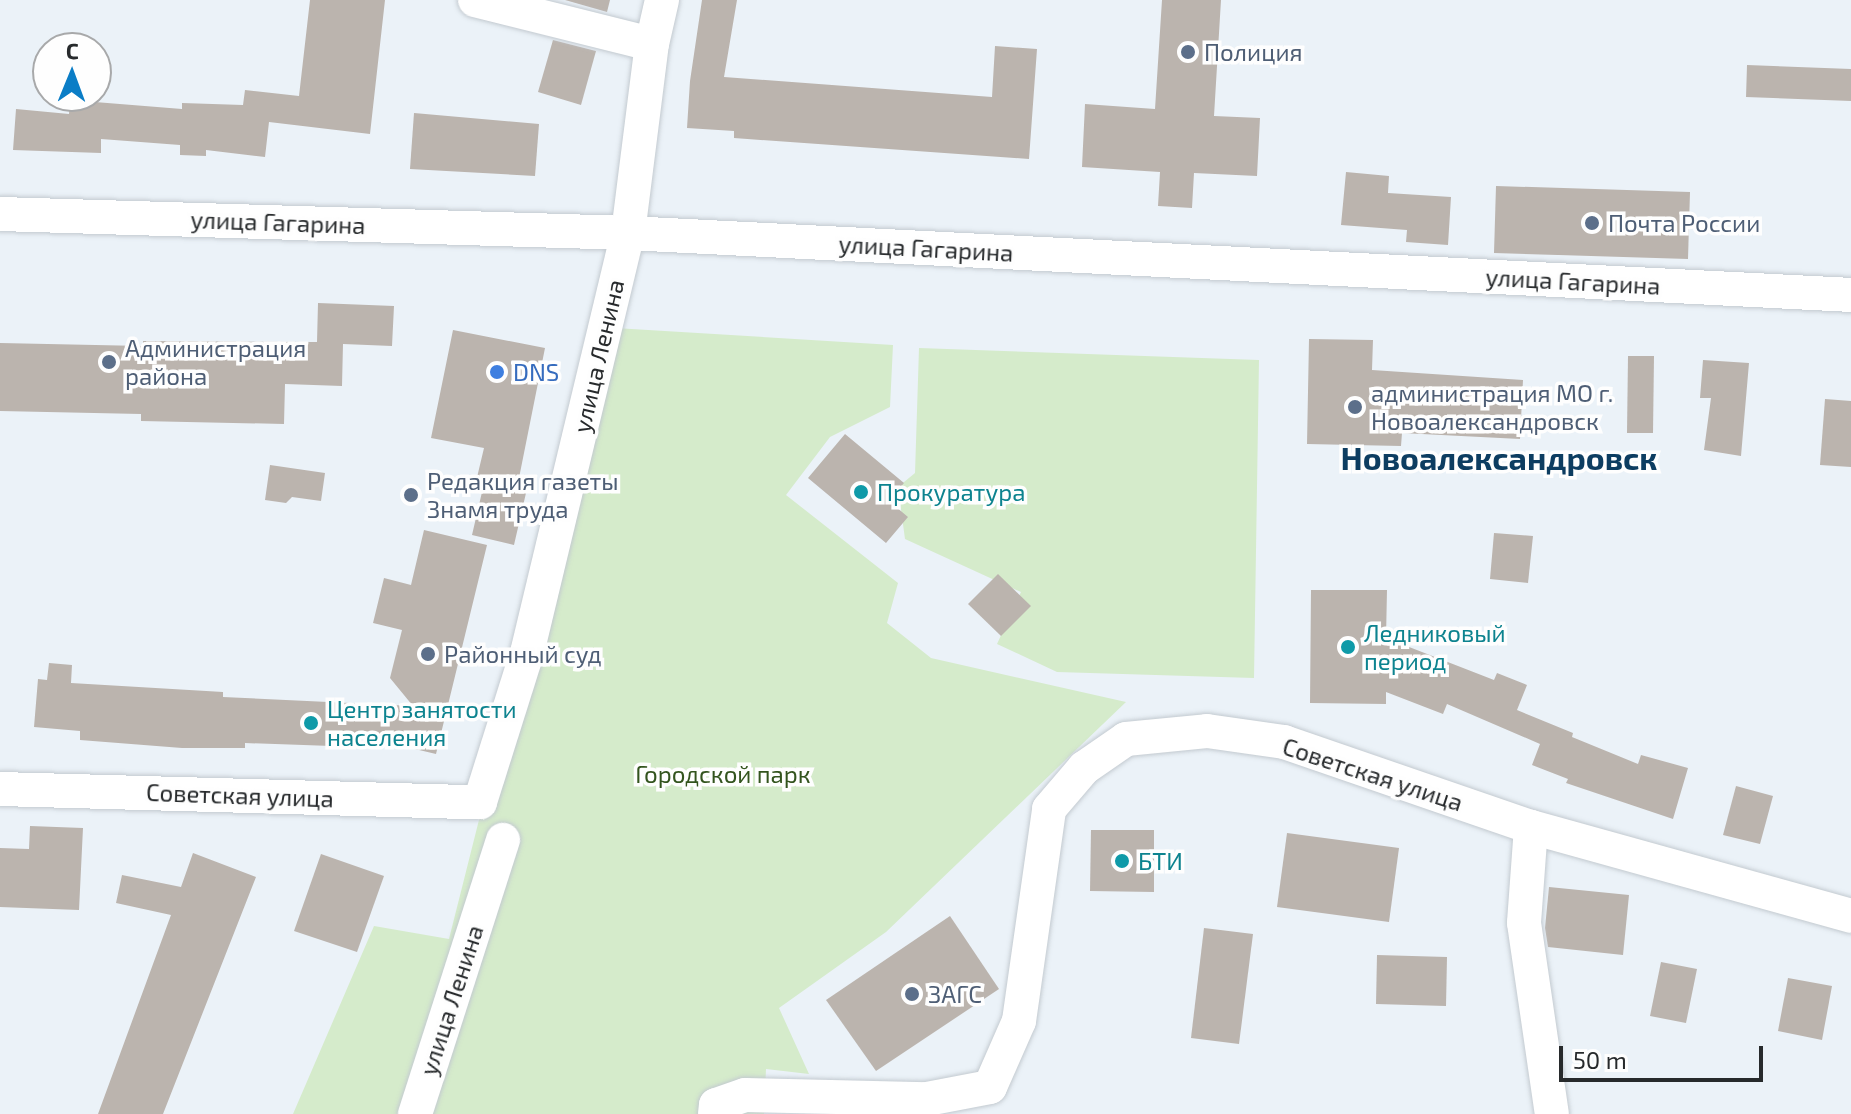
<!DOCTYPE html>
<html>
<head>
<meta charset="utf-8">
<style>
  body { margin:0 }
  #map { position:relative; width:1851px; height:1114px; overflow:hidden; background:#ebf2f8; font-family:"Exo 2",sans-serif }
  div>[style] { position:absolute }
  .green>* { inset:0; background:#d5ebcb }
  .building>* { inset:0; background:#bbb4ae }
  .roads { filter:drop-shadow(0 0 2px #c3cad0) drop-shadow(0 0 2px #c3cad0) }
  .minor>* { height:34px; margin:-17px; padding:0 17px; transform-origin:17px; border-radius:17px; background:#fff }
  .dots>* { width:22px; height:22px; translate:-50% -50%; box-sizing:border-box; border:4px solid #fefefe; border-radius:50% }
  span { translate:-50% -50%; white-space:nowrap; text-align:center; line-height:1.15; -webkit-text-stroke:7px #fefefe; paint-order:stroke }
  .service-label { font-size:24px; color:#4e5e75 }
  .left { translate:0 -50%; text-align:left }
  .street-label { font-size:24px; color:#272a2c }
  .shop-label { font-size:24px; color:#366cbe }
  .culture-label { font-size:24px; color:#0d838f }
  .park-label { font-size:24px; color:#33541e }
  .district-label { font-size:32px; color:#0d3d61; font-weight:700 }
  .north { position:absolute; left:32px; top:32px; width:80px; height:80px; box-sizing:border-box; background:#fefefe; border:2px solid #a8a9aa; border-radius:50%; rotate:1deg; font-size:22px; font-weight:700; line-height:32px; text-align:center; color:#272a2c }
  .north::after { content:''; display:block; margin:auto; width:28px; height:36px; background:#0b7dc6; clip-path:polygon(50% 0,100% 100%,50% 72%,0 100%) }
  .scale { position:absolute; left:1559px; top:1046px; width:204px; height:36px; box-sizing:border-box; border:4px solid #272a2c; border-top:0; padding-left:10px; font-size:24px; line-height:28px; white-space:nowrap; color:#272a2c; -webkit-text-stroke:6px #fefefe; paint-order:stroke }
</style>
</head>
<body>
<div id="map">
  <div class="green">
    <div style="clip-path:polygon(615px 328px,893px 345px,890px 407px,830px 437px,786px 495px,898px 583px,887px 623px,931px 658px,1126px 702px,886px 932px,779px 1008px,809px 1074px,766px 1069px,764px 1114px,293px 1114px,374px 926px,449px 939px,484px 800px)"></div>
    <div style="clip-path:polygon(919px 348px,1259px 360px,1254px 678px,1057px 672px,997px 644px,1021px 592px,905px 539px,898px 487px,915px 473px)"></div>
  </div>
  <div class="building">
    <div style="clip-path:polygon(310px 0,385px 0,370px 134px,269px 122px,265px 157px,206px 150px,206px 156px,180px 155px,180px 145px,101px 139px,101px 153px,13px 150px,16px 109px,69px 114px,70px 100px,182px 109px,182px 103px,243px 105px,245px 90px,299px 96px)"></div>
    <div style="clip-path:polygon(565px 0,610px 0,607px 12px)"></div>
    <div style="clip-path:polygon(702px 0,737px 0,724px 77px,992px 97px,995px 46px,1037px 49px,1029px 159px,734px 138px,734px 131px,687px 128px,690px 81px)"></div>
    <div style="clip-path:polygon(1162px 0,1221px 0,1214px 116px,1260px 118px,1257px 176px,1194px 173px,1192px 208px,1158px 206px,1160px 172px,1082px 167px,1085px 104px,1155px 109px)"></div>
    <div style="clip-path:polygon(553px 40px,596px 51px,581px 105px,538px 92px)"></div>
    <div style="clip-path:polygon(1747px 65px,1851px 69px,1851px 101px,1746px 97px)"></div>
    <div style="clip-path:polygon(414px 113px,539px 124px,535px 176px,410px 169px)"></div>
    <div style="clip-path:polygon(1346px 172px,1389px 176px,1388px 193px,1451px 197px,1448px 245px,1406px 242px,1407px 230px,1341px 225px)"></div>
    <div style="clip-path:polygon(1496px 186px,1690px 192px,1688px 259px,1494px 253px)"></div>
    <div style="clip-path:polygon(318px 303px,394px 306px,392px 346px,343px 344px,342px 386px,285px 384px,284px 424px,141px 421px,141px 414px,0 411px,0 343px,143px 346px,143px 341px,317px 342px)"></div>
    <div style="clip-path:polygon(453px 330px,545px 348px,519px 478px,529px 480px,514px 545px,472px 535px,482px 492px,474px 490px,484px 448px,431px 438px)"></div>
    <div style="clip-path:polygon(1309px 339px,1373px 340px,1372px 370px,1523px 380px,1520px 439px,1402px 433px,1401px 446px,1307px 444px)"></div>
    <div style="clip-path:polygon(1628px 356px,1654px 356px,1653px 433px,1627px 433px)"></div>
    <div style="clip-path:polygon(1703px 360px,1749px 363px,1741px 456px,1704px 450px,1711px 398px,1700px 398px)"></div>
    <div style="clip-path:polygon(1825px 399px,1851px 401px,1851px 467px,1820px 465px)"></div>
    <div style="clip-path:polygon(845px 434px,904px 483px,889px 501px,908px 517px,886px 543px,808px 478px)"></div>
    <div style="clip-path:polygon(270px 465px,325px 473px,321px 501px,292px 497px,286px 503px,265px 500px)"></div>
    <div style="clip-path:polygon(424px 530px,487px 545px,436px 754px,360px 736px,360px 747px,245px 743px,245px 748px,182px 748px,80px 740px,80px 731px,34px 727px,38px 679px,47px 680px,49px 663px,72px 665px,71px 683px,223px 692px,223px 697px,413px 706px,390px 678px,402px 630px,373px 623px,384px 578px,411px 585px)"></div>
    <div style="clip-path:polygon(1494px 533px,1533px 536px,1528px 583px,1490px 579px)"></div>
    <div style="clip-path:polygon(998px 574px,1031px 606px,1001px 636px,968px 604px)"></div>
    <div style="clip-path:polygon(1311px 590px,1387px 590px,1386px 638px,1494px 680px,1497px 673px,1527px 685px,1517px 710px,1573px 733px,1572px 737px,1638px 764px,1641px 755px,1688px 768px,1673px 819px,1566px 783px,1568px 779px,1532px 765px,1540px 744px,1447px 704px,1443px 714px,1386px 692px,1386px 704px,1310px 703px)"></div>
    <div style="clip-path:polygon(1736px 786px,1773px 796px,1760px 844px,1723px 835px)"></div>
    <div style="clip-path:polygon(30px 826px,83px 828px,79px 910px,0 907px,0 848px,29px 849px)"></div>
    <div style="clip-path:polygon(1091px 830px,1154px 830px,1154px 892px,1090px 891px)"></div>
    <div style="clip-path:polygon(1287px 833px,1399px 848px,1389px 922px,1277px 907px)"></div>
    <div style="clip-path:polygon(193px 853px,256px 877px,163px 1114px,98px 1114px,171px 915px,116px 903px,122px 875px,181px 887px)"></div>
    <div style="clip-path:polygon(321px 854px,384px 876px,357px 952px,294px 931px)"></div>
    <div style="clip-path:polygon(1549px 887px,1629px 895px,1623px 955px,1548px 947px,1545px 928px)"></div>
    <div style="clip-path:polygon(950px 916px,999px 989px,876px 1071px,826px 1000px)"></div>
    <div style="clip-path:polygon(1204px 928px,1253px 934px,1239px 1044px,1191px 1038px)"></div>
    <div style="clip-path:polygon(1377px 955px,1447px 957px,1446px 1006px,1376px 1004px)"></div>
    <div style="clip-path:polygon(1661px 962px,1697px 969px,1686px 1023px,1650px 1016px)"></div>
    <div style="clip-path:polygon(1788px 978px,1832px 986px,1822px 1040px,1778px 1031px)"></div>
  </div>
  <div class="roads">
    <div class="minor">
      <div style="left:475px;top:0;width:182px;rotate:14deg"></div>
      <div style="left:0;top:214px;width:628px;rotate:1.73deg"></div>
      <div style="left:628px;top:233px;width:1225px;rotate:2.9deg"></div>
      <div style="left:0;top:789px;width:480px;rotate:1.6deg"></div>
      <div style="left:480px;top:802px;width:156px;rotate:-72.5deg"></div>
      <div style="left:527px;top:653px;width:432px;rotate:-76.5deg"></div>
      <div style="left:628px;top:233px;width:191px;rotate:-82.8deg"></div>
      <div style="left:652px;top:44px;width:45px;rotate:-77.2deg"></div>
      <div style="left:1531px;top:827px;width:96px;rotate:94.2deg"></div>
      <div style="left:1524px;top:923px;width:193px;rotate:81.7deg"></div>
      <div style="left:415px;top:1114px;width:288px;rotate:-72.2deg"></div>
      <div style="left:715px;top:1114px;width:9px;rotate:-84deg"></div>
      <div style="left:716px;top:1105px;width:31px;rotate:-19deg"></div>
      <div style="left:745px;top:1095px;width:182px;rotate:1.3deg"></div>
      <div style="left:927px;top:1099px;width:64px;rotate:-10.8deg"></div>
      <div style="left:990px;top:1087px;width:72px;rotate:-66.3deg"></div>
      <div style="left:1019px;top:1021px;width:214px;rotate:-81.9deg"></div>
      <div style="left:1049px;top:809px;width:54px;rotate:-49.5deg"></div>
      <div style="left:1084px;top:768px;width:51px;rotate:-34.6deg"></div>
      <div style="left:1126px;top:739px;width:81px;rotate:-5.6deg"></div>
      <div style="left:1207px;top:731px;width:78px;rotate:8.1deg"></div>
      <div style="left:1284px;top:742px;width:261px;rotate:19deg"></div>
      <div style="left:1531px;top:827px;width:332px;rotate:15.5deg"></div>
    </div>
  </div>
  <div class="dots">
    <div style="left:1188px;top:52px;background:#5c6f8a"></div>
    <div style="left:1592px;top:223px;background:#5c6f8a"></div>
    <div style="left:109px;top:362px;background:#5c6f8a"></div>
    <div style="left:497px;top:372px;background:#3f7fe0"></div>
    <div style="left:1355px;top:407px;background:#5c6f8a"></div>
    <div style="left:861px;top:492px;background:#0f9aa8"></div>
    <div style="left:411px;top:495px;background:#5c6f8a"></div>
    <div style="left:1348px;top:647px;background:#0f9aa8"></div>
    <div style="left:428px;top:654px;background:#5c6f8a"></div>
    <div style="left:311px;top:723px;background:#0f9aa8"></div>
    <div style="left:1122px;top:861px;background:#0f9aa8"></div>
    <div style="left:912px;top:994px;background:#5c6f8a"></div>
  </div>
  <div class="service-label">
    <span class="left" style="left:1204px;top:52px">Полиция</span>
    <span class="left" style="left:1608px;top:223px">Почта России</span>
    <span class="left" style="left:125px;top:362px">Администрация<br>района</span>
    <span class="left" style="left:1371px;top:407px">администрация МО г.<br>Новоалександровск</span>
    <span class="left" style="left:427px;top:495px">Редакция газеты<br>Знамя труда</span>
    <span class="left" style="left:444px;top:654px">Районный суд</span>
    <span class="left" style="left:928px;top:994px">ЗАГС</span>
  </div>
  <div class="street-label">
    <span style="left:278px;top:222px;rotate:2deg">улица Гагарина</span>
    <span style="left:926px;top:248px;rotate:3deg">улица Гагарина</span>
    <span style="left:1573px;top:281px;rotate:3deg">улица Гагарина</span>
    <span style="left:598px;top:356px;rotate:-77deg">улица Ленина</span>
    <span style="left:1373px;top:774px;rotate:18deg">Советская улица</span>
    <span style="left:240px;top:795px;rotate:2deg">Советская улица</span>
    <span style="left:451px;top:1000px;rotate:-72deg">улица Ленина</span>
  </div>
  <div class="shop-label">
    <span class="left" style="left:513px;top:372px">DNS</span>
  </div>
  <div class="culture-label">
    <span class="left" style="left:877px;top:492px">Прокуратура</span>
    <span class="left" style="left:1364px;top:647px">Ледниковый<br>период</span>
    <span class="left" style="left:327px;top:723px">Центр занятости<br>населения</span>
    <span class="left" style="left:1138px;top:861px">БТИ</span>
  </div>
  <div class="park-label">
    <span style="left:723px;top:774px">Городской парк</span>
  </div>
  <div class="district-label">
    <span style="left:1499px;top:457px">Новоалександровск</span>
  </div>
  <div class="north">С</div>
  <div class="scale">50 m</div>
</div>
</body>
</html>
